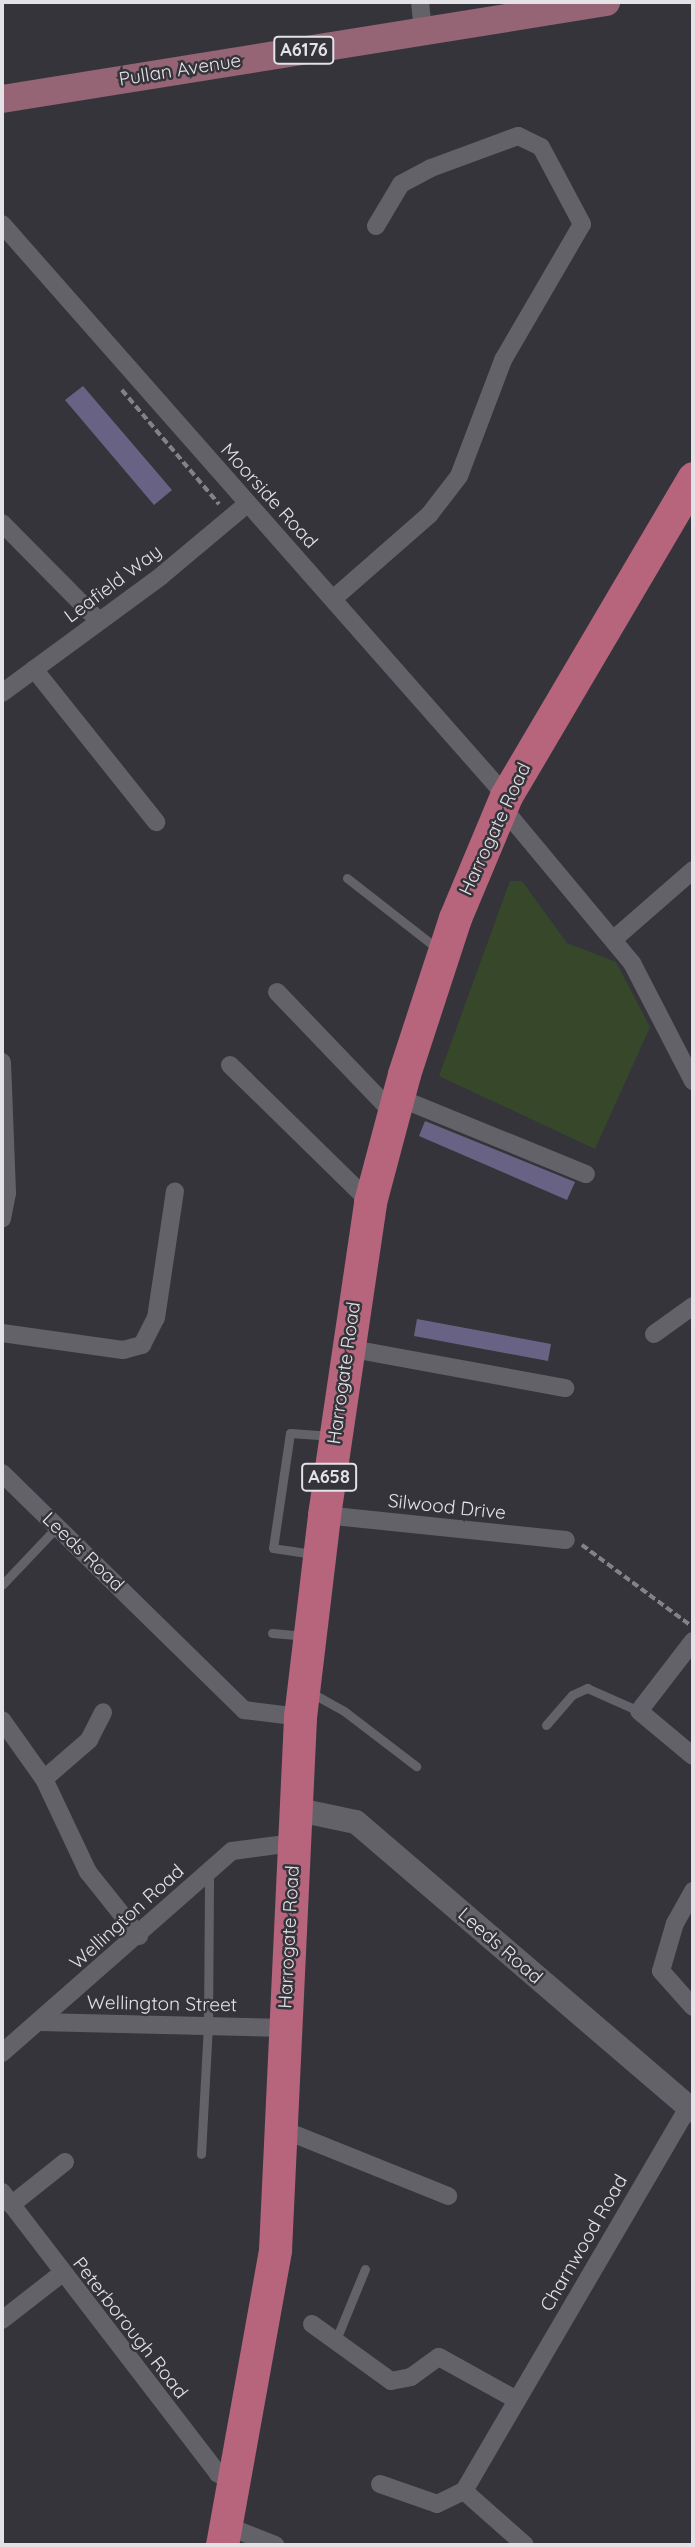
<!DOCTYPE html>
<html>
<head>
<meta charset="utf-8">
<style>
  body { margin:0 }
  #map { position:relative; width:695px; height:2547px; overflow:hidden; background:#35343b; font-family:Quicksand,sans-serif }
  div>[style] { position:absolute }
  .green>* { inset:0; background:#36472a }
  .building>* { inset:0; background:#686384 }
  .path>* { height:3.5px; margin-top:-1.75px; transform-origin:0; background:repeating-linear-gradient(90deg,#838288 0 7px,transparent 0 10.5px) }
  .lane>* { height:9px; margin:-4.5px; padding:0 4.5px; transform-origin:4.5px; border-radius:4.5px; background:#636269 }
  .street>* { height:18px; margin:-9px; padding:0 9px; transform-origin:9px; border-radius:9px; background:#636269 }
  .secondary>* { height:24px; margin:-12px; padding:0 12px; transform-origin:12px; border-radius:12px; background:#636269 }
  .primary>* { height:28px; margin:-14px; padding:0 14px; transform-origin:14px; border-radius:14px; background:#956475 }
  .highway>* { height:33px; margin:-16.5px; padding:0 16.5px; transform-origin:16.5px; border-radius:16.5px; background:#b6657d }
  span { translate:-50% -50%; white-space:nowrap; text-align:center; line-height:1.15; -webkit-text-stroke:5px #35343b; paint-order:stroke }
  .shield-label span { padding:2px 5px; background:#35343b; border:2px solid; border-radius:5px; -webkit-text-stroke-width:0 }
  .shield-label { font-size:18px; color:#e3e2e7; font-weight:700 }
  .street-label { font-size:19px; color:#e3e2e7 }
  .frame { position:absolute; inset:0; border:4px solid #e3e2e7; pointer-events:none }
</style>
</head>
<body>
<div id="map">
  <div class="green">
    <div style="clip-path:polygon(510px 881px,522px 881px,567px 943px,616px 962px,650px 1027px,595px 1149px,439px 1076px)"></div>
  </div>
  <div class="building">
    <div style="clip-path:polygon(83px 386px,172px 490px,154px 505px,65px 400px)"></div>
    <div style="clip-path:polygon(425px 1121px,575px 1182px,567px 1200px,419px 1136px)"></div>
    <div style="clip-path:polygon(417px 1319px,551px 1344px,548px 1361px,414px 1336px)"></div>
  </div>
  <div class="path">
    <div style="left:122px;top:390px;width:150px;rotate:49.6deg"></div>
    <div style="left:582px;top:1545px;width:134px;rotate:36.5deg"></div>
  </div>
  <div class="lane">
    <div style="left:347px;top:878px;width:117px;rotate:38deg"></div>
    <div style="left:313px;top:1554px;width:40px;rotate:-171.5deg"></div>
    <div style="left:273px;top:1548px;width:116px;rotate:-81.6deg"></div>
    <div style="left:290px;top:1433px;width:39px;rotate:4deg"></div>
    <div style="left:2px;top:1585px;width:80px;rotate:-46.5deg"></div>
    <div style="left:272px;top:1633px;width:33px;rotate:5deg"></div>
    <div style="left:308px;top:1691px;width:41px;rotate:29.1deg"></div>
    <div style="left:344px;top:1711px;width:91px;rotate:37.4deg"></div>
    <div style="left:546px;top:1725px;width:40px;rotate:-49deg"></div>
    <div style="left:572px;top:1695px;width:17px;rotate:-25deg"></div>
    <div style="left:587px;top:1688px;width:57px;rotate:23.9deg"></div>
    <div style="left:201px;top:2154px;width:128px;rotate:-86.9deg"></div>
    <div style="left:208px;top:2026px;width:154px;rotate:-89.6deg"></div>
    <div style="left:335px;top:2342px;width:79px;rotate:-67.7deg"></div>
  </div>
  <div class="street">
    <div style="left:420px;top:2px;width:28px;rotate:84deg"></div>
    <div style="left:2px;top:224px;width:762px;rotate:48.62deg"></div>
    <div style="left:2px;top:523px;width:138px;rotate:45.3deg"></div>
    <div style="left:333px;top:599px;width:128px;rotate:-41.2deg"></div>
    <div style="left:429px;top:515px;width:49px;rotate:-52.4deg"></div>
    <div style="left:459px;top:476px;width:124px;rotate:-69.2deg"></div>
    <div style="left:503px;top:360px;width:157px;rotate:-59.8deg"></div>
    <div style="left:582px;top:224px;width:87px;rotate:-118deg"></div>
    <div style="left:541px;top:147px;width:25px;rotate:-154deg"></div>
    <div style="left:518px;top:136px;width:93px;rotate:159.8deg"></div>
    <div style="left:431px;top:168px;width:34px;rotate:152deg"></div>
    <div style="left:401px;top:184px;width:49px;rotate:120.8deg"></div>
    <div style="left:34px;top:669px;width:196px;rotate:51.4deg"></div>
    <div style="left:2px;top:693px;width:197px;rotate:-36.3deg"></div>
    <div style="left:161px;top:576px;width:112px;rotate:-39.9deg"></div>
    <div style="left:502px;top:807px;width:203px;rotate:50.2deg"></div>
    <div style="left:632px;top:963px;width:133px;rotate:62.7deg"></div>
    <div style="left:614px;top:939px;width:105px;rotate:-41.1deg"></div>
    <div style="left:277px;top:992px;width:168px;rotate:46.2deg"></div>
    <div style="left:2px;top:1062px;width:131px;rotate:87.8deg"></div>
    <div style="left:7px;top:1193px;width:26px;rotate:101deg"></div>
    <div style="left:230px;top:1065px;width:196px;rotate:44.4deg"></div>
    <div style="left:397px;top:1097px;width:204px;rotate:22.2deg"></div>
    <div style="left:2px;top:1333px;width:122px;rotate:8deg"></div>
    <div style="left:123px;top:1350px;width:20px;rotate:-15deg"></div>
    <div style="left:142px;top:1345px;width:30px;rotate:-63deg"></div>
    <div style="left:156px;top:1318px;width:128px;rotate:-81.5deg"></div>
    <div style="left:654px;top:1334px;width:48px;rotate:-35.7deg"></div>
    <div style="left:347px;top:1348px;width:222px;rotate:10.4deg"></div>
    <div style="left:2px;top:1473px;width:339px;rotate:44.4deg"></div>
    <div style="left:244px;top:1710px;width:56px;rotate:7.1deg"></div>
    <div style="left:324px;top:1515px;width:243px;rotate:5.9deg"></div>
    <div style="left:693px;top:1641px;width:88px;rotate:127.6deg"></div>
    <div style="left:639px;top:1711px;width:70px;rotate:39.8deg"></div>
    <div style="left:2px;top:1720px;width:72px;rotate:54.6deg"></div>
    <div style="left:44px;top:1779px;width:103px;rotate:64.7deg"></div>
    <div style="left:88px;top:1872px;width:82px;rotate:51.4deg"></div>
    <div style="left:44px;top:1779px;width:60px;rotate:-40.9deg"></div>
    <div style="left:89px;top:1740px;width:31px;rotate:-63deg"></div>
    <div style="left:693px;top:1891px;width:37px;rotate:119deg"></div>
    <div style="left:675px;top:1923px;width:50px;rotate:106.3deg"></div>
    <div style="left:661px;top:1971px;width:48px;rotate:48.4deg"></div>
    <div style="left:39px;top:2022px;width:245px;rotate:1.4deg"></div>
    <div style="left:2px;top:2053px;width:306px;rotate:-41.3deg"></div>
    <div style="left:232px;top:1851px;width:62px;rotate:-7.5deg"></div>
    <div style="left:284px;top:2130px;width:177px;rotate:21.9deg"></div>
    <div style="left:2px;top:2192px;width:355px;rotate:52.5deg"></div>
    <div style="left:218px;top:2474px;width:18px;rotate:13deg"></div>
    <div style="left:11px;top:2205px;width:69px;rotate:-38.5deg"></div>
    <div style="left:2px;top:2320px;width:75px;rotate:-37.9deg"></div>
    <div style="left:312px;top:2324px;width:97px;rotate:35.8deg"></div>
    <div style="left:391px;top:2381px;width:20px;rotate:-11deg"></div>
    <div style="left:411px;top:2377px;width:34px;rotate:-36deg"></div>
    <div style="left:439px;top:2357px;width:89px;rotate:28.9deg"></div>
    <div style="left:380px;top:2484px;width:60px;rotate:19.3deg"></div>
    <div style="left:437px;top:2504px;width:30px;rotate:-26deg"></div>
    <div style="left:464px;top:2491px;width:445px;rotate:-59.7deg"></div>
    <div style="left:464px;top:2491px;width:81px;rotate:41.5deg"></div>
    <div style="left:227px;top:2526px;width:52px;rotate:21.6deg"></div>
  </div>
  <div class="secondary">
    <div style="left:294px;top:1809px;width:63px;rotate:11.8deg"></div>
    <div style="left:356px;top:1822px;width:444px;rotate:40.6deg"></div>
  </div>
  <div class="primary">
    <div style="left:2px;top:99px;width:612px;rotate:-9.12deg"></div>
  </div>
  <div class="highway">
    <div style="left:222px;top:2545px;width:300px;rotate:-79.8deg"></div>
    <div style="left:275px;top:2250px;width:534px;rotate:-87.31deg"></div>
    <div style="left:300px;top:1717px;width:203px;rotate:-83.2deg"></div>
    <div style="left:324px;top:1515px;width:316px;rotate:-81.6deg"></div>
    <div style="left:370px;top:1202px;width:132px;rotate:-75.1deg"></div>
    <div style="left:404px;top:1074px;width:164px;rotate:-71.9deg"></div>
    <div style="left:455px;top:918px;width:132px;rotate:-67.3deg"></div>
    <div style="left:506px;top:796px;width:369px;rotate:-59.5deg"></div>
  </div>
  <div class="shield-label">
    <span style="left:304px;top:50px">A6176</span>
    <span style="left:329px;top:1477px">A658</span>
  </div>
  <div class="street-label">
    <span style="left:180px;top:70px;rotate:-9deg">Pullan Avenue</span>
    <span style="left:269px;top:496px;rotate:48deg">Moorside Road</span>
    <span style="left:113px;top:584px;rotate:-37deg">Leafield Way</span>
    <span style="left:495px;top:829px;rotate:-65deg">Harrogate Road</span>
    <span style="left:344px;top:1373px;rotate:-82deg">Harrogate Road</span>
    <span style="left:447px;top:1507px;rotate:6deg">Silwood Drive</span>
    <span style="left:83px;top:1552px;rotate:44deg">Leeds Road</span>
    <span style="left:127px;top:1917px;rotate:-42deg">Wellington Road</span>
    <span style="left:289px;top:1937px;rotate:-87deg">Harrogate Road</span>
    <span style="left:500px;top:1946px;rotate:41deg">Leeds Road</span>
    <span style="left:162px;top:2004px;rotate:1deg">Wellington Street</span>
    <span style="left:584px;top:2243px;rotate:-60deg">Charnwood Road</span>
    <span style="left:130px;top:2328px;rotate:52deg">Peterborough Road</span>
  </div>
  <div class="frame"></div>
</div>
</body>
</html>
